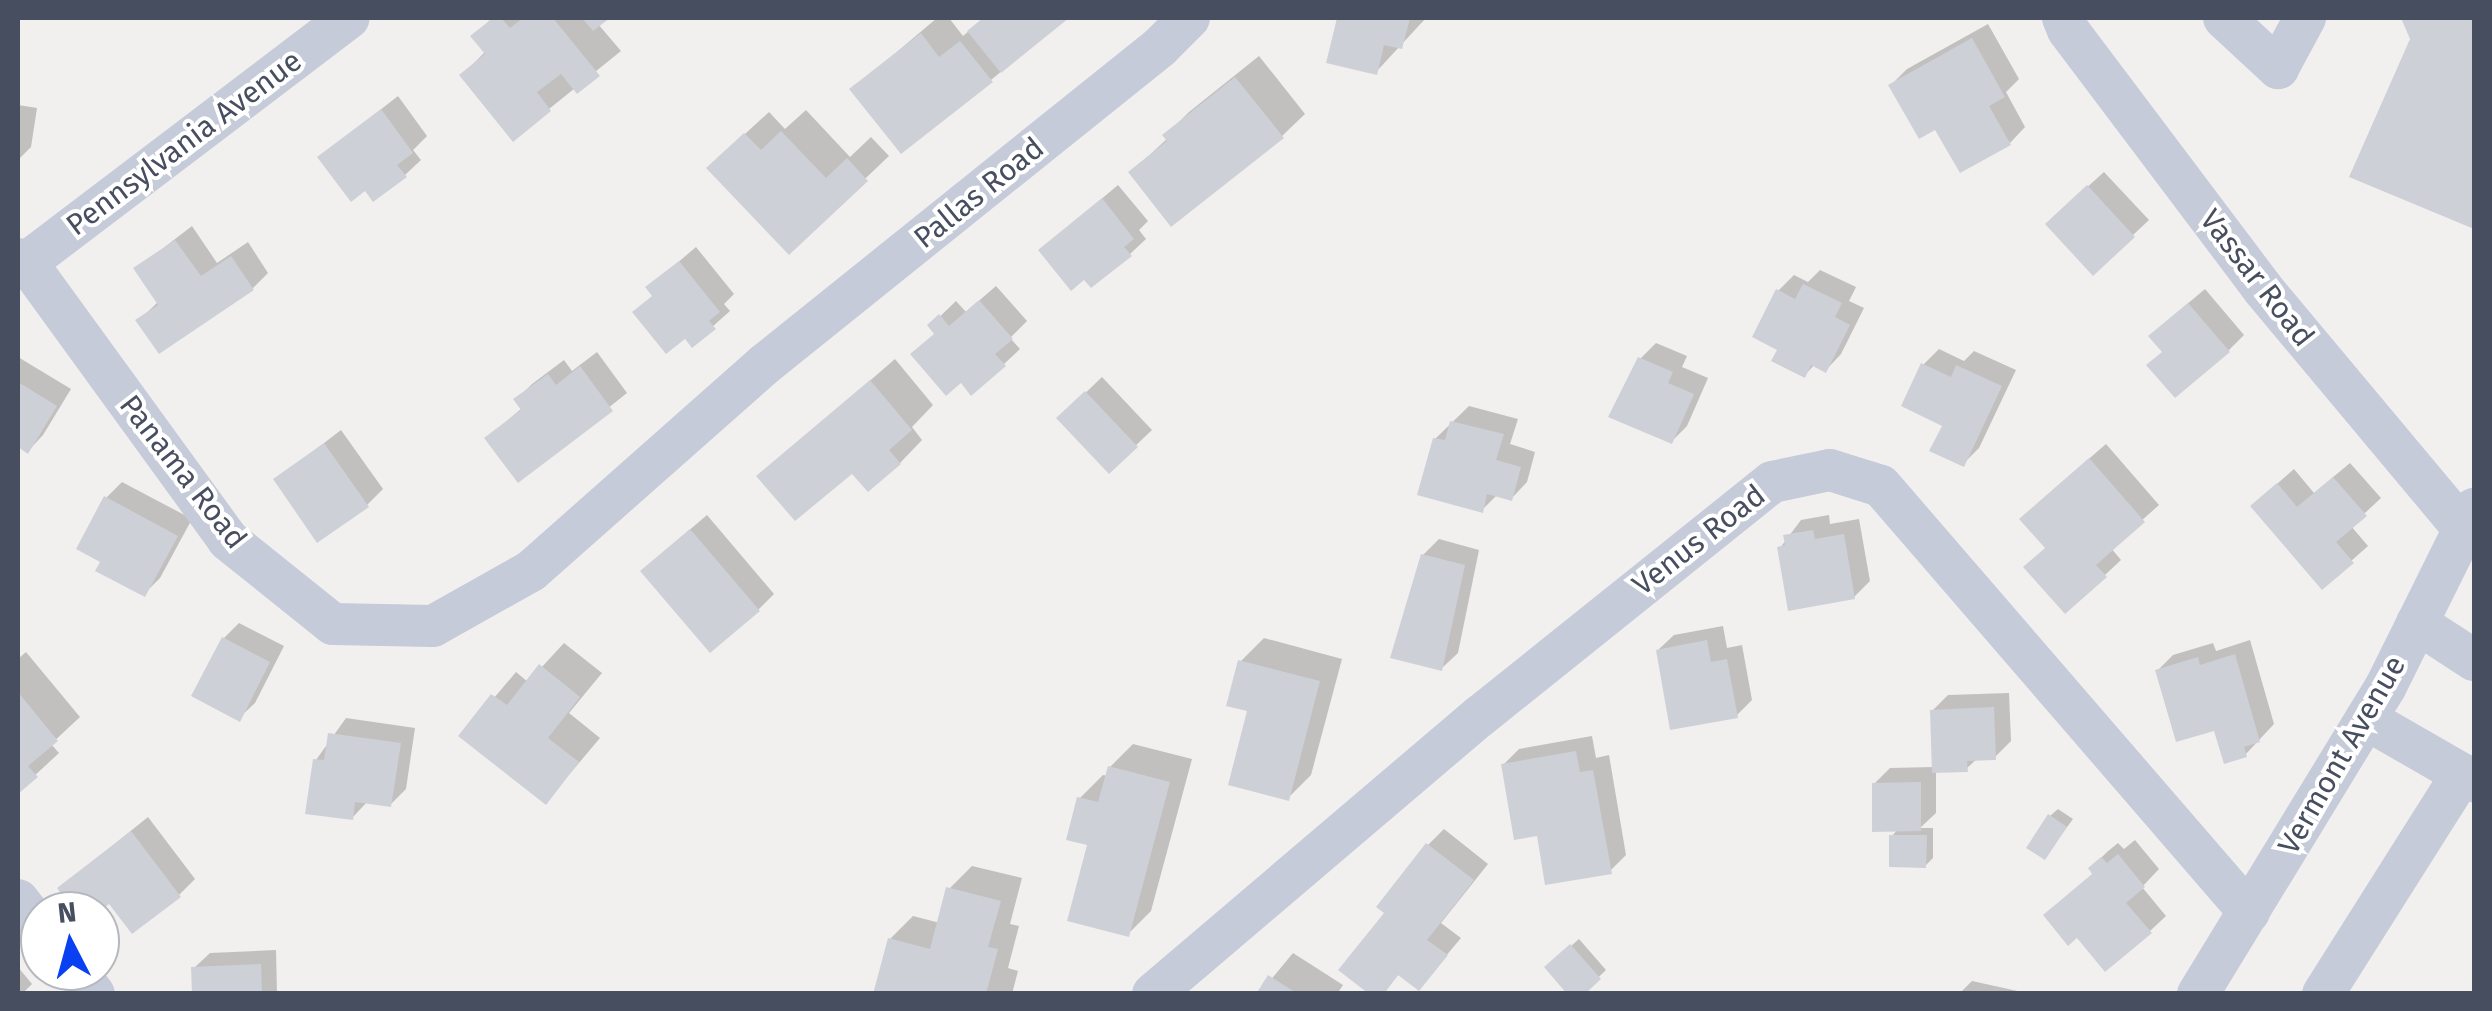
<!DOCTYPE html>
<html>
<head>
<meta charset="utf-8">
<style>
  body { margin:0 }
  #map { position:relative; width:2492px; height:1011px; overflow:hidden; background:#f2f0ef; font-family:"Fira Sans",sans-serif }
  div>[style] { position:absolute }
  .shadow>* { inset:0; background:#0003 }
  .building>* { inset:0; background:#ced0d7 }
  .minor>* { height:42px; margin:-21px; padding:0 21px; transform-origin:21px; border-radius:21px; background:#c5cbd8 }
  span { translate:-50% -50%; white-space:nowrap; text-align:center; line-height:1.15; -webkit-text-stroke:8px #fff; paint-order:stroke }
  .street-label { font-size:30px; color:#464e5f }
  .frame { position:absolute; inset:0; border:20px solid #464e5f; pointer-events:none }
  .north { position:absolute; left:20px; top:891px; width:100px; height:100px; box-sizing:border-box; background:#fff; border:2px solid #b5b8bf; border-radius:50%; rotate:354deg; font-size:28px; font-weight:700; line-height:40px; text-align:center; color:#464e5f }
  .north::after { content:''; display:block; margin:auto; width:35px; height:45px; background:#0940f2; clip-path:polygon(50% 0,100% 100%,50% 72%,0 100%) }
</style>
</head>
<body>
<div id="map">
  <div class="shadow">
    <div style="clip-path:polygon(492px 18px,606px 18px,598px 24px,621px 51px,513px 138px,462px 75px,486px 51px,474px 36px)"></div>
    <div style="clip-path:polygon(937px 18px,949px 18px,963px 36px,984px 18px,1065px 18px,991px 80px,853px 89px)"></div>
    <div style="clip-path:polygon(1340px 18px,1426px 18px,1376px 72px,1329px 61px)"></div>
    <div style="clip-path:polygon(2404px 18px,2474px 18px,2474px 226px,2352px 176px,2413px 39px)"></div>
    <div style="clip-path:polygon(1988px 24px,2019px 79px,2006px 92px,2025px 127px,2010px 143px,1936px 127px,1891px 85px,1907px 69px)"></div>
    <div style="clip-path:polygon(1259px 56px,1305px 114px,1282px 136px,1131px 172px,1168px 138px,1166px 135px,1189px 112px)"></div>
    <div style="clip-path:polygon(398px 96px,427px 136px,413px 150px,421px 160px,405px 175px,365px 188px,320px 157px)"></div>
    <div style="clip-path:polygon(18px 105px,37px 108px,31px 147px,18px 160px)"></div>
    <div style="clip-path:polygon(806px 110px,850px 157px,871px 137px,889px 156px,789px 251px,733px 145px,769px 112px,785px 129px)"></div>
    <div style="clip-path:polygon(2104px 172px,2149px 220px,2133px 235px,2064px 208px)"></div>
    <div style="clip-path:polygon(1118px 185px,1148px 221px,1139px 230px,1146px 239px,1130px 254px,1085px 276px,1041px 250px)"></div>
    <div style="clip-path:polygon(192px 226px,217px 263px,248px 242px,268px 273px,253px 288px,139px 320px,158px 302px,136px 269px)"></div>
    <div style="clip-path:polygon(696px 247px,734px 294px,724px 304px,730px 311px,693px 344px,649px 287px)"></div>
    <div style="clip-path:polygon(1820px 270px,1856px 287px,1849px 301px,1864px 308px,1841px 354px,1826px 370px,1815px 364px,1805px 375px,1781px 348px,1778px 291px,1794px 275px,1808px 282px)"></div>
    <div style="clip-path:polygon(996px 286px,1027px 321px,1010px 338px,1020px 349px,1004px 364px,936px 333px,930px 326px,956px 301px,966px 312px)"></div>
    <div style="clip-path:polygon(2205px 289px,2244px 335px,2228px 351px,2164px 351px,2167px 321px)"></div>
    <div style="clip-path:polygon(1656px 343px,1687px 356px,1682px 367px,1708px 378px,1687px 426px,1672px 441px,1640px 359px)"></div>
    <div style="clip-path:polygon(1939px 349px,1964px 361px,1974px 351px,2016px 370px,1979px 448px,1963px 464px,1923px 365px)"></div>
    <div style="clip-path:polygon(597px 352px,627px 393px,519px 479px,487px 438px,522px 408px,516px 400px,532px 384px,564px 360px,572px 371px)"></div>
    <div style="clip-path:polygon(18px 357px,71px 389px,43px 435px,28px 451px,18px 444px)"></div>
    <div style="clip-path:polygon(895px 359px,933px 405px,912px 427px,922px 440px,900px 463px,760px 476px)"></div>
    <div style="clip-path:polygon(1102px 377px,1152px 430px,1109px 471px,1075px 403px)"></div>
    <div style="clip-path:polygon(1469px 406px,1518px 419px,1510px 444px,1535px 452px,1527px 482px,1512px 498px,1498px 494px,1482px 510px,1435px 439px)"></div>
    <div style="clip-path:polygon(341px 430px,383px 489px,367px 505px,276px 480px)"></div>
    <div style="clip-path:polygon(2106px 444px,2159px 505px,2111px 548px,2121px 560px,2105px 575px,2048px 547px,2038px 503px)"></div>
    <div style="clip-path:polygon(2350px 463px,2381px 498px,2351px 526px,2368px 546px,2323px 586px,2269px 491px,2294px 469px,2314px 493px)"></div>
    <div style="clip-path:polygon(122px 482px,192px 519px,160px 578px,144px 594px,104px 561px,106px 498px)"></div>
    <div style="clip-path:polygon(707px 515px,774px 594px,758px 610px,659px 556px)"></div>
    <div style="clip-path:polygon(1829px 515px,1830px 524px,1859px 519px,1870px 581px,1854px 597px,1780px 548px,1801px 520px)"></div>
    <div style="clip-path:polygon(1439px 539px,1479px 550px,1458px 653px,1442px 668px,1423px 555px)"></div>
    <div style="clip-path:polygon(239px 623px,284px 646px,255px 703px,239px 718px,224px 638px)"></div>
    <div style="clip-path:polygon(1723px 626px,1727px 648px,1742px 645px,1752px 700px,1736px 716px,1658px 650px,1674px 635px)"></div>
    <div style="clip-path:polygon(1264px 638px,1342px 659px,1311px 775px,1288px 798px,1241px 661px)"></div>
    <div style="clip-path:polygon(2250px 640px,2274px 724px,2245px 755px,2158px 670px,2173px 655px,2213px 643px,2216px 651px)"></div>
    <div style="clip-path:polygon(564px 643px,602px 673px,569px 713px,600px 738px,546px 802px,462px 736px,516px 672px,528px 682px)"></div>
    <div style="clip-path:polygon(26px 652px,80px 717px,51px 744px,59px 753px,18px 791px,18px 659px)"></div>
    <div style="clip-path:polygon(2009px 693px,2011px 741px,1995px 757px,1978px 758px,1966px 769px,1936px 770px,1936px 813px,1920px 828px,1933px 828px,1933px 858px,1925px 866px,1892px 836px,1898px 829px,1874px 784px,1890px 768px,1934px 767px,1932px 711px,1948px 695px)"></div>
    <div style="clip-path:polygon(346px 718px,415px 728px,406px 789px,390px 805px,368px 801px,352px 818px,316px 760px)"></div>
    <div style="clip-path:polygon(1592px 736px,1596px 758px,1609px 755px,1626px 855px,1610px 871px,1539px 833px,1503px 765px,1519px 749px)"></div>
    <div style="clip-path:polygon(1133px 744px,1192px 759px,1151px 911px,1128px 934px,1090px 843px,1080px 798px,1103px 775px,1108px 776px,1110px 767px)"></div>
    <div style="clip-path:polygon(2058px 809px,2073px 819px,2045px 857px,2050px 816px)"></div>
    <div style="clip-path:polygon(148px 817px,195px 879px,179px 895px,110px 901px,96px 911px,77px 911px,60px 888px)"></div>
    <div style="clip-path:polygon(1444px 829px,1488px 864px,1441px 923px,1461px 938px,1419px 988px,1400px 973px,1382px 994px,1387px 912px,1428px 845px)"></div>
    <div style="clip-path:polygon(2135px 840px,2159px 869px,2142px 887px,2166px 916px,2150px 931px,2078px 935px,2046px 915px,2094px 873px,2091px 868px,2107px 852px,2118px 843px,2124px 849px)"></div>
    <div style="clip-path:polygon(972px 866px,1022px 878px,1010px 924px,1019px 926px,1008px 968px,1018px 971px,1012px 994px,876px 994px,890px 939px,913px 916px,940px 923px,949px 889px)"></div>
    <div style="clip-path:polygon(1579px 939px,1606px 970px,1581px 994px,1555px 960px)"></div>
    <div style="clip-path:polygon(276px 950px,277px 994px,195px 994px,194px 968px,210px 953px)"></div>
    <div style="clip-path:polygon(1293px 953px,1343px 985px,1337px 994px,1259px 994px)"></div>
    <div style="clip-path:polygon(18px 967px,32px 984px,22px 994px,18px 994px)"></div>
    <div style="clip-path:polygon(1972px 981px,2022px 992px,2022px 994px,1959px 994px)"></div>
  </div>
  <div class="building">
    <div style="clip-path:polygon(493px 18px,501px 18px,510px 28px,523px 18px,553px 18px,600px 76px,577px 94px,561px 74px,537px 92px,551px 111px,513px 142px,459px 75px,485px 54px,470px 36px)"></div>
    <div style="clip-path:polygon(582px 18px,610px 18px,593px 31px)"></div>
    <div style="clip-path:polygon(983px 18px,1069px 18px,1001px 73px,967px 31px)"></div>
    <div style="clip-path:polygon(1337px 18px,1410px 18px,1402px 49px,1384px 45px,1377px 75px,1326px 63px)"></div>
    <div style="clip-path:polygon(2401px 18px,2474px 18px,2474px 229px,2349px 177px,2410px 39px)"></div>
    <div style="clip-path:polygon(921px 33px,939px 57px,960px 41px,993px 82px,901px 154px,849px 89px)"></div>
    <div style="clip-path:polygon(1972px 38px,2005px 97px,1989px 106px,2011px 145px,1960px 173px,1935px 130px,1919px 139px,1888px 85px)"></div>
    <div style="clip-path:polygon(1235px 77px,1284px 138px,1171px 227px,1128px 172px,1167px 141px,1162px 135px)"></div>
    <div style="clip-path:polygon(381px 109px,413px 153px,397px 165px,407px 177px,373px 202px,365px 191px,351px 202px,317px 157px)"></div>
    <div style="clip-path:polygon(781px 131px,826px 178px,847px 158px,868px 181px,789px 255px,706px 168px,744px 133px,761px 150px)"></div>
    <div style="clip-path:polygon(2087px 185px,2135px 237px,2093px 276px,2045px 224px)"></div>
    <div style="clip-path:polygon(1102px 198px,1134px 239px,1124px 247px,1132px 256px,1091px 288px,1084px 280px,1071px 291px,1038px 250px)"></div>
    <div style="clip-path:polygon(175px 240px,201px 276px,231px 256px,254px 290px,159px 354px,135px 320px,158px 305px,133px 268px)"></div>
    <div style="clip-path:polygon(679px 261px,720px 312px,709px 321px,716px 329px,692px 348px,685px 339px,666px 354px,632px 312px,652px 296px,645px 287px)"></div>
    <div style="clip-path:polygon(1803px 284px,1842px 303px,1835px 317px,1850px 325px,1826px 373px,1811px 365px,1805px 378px,1771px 361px,1777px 350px,1752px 337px,1776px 289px,1795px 299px)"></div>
    <div style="clip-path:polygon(979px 300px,1013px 339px,995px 354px,1006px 366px,971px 396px,961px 383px,946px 396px,910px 354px,934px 334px,927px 325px,939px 314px,949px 326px)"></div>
    <div style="clip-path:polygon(2188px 303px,2230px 352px,2175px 398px,2146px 365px,2162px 352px,2148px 336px)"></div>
    <div style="clip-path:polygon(1638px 357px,1673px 372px,1668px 383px,1694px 394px,1672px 444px,1608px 417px)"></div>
    <div style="clip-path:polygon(1921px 363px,1951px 377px,1956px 365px,2002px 386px,1964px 467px,1929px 451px,1942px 426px,1901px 406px)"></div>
    <div style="clip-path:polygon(580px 366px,613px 411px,518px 483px,484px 438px,521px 410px,513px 399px,548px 374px,556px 385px)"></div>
    <div style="clip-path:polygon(870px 380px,912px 430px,889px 450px,901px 464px,868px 492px,852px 474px,795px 521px,756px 476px)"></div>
    <div style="clip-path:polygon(18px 382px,57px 406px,28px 454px,18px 447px)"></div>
    <div style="clip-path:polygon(1085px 391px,1138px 447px,1109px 474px,1056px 418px)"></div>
    <div style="clip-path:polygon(1450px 421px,1504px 434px,1496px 460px,1521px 467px,1512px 501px,1487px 494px,1483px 513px,1417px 495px,1433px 438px,1445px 440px)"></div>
    <div style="clip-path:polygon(324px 443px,369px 507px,317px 543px,273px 479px)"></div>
    <div style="clip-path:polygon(2089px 458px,2145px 522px,2096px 565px,2107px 577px,2065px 614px,2023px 567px,2045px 548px,2019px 519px)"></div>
    <div style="clip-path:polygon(2333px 477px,2367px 516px,2336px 542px,2354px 563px,2322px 590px,2250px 506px,2277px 483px,2297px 507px)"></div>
    <div style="clip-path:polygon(104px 496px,178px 536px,145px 597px,95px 571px,100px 562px,76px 549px)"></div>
    <div style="clip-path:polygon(690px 529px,760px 611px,710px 653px,640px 571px)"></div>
    <div style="clip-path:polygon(1813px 530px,1815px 539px,1844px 534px,1855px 599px,1788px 611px,1777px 547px,1785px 545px,1783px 535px)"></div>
    <div style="clip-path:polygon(1421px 554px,1465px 565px,1442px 671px,1390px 658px)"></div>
    <div style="clip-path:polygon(222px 637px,270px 662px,240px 722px,191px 696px)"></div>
    <div style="clip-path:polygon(1707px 640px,1711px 662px,1727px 659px,1738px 718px,1670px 730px,1656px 650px)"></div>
    <div style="clip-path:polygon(2235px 654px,2260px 742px,2244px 747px,2247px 757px,2224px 764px,2214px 731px,2176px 742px,2155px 670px,2198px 657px,2200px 665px)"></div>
    <div style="clip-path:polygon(1238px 660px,1320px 681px,1289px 801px,1228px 785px,1247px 711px,1226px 706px)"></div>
    <div style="clip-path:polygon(539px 664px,580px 697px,548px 738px,579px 762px,546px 805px,458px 736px,491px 694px,507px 705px)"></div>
    <div style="clip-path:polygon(18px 692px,58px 741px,28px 766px,38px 777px,18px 794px)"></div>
    <div style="clip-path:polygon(1994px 707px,1996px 760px,1967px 761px,1968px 772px,1932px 773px,1930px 710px)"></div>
    <div style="clip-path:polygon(328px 733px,401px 743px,391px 807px,355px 802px,353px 820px,305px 814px,313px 759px,324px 760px)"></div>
    <div style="clip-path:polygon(1576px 751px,1580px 772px,1593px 770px,1612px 874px,1545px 885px,1537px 836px,1514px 840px,1501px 764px)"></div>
    <div style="clip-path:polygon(1108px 766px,1170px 782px,1129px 937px,1067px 921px,1087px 845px,1066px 840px,1077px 797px,1098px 802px)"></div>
    <div style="clip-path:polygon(1921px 782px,1921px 831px,1872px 832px,1872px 783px)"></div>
    <div style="clip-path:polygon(2048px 814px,2067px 827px,2045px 860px,2026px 848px)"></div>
    <div style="clip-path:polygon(131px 831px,181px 897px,132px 934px,109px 904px,100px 911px,74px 911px,57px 888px)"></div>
    <div style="clip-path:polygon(1889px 835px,1927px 835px,1926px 868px,1889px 867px)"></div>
    <div style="clip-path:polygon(1426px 843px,1474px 880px,1427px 940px,1448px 955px,1419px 991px,1398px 975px,1384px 994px,1369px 994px,1338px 970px,1384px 913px,1376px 907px)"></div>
    <div style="clip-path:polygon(2118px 854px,2145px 887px,2126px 903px,2152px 933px,2105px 972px,2077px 938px,2068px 946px,2043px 915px,2092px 874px,2088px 868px,2101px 857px,2107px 863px)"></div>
    <div style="clip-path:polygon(946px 887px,1001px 901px,988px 947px,998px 949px,986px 994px,873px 994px,888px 938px,930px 949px)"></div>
    <div style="clip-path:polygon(1570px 944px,1601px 979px,1585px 994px,1567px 994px,1544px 967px)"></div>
    <div style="clip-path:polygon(261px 964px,262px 994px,192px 994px,191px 967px)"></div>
    <div style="clip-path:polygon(1268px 975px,1298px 994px,1256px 994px)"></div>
  </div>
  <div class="minor">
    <div style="left:2063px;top:18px;width:13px;rotate:67deg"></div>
    <div style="left:2068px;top:30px;width:324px;rotate:53deg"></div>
    <div style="left:2263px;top:289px;width:313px;rotate:50.1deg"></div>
    <div style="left:2224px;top:18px;width:74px;rotate:42.8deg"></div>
    <div style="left:2278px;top:68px;width:57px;rotate:-61.6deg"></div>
    <div style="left:18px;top:259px;width:10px;rotate:24deg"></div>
    <div style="left:27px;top:263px;width:342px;rotate:54deg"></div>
    <div style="left:228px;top:540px;width:134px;rotate:38.7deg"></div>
    <div style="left:333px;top:624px;width:100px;rotate:1.1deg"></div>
    <div style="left:433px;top:626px;width:112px;rotate:-29.3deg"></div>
    <div style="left:531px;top:571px;width:312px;rotate:-41.5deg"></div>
    <div style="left:765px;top:364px;width:506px;rotate:-38.75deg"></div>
    <div style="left:1160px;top:47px;width:41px;rotate:-45deg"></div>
    <div style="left:18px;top:269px;width:415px;rotate:-37.2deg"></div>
    <div style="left:2417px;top:623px;width:68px;rotate:33deg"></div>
    <div style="left:2366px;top:719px;width:125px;rotate:29.9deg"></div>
    <div style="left:18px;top:900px;width:36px;rotate:52deg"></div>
    <div style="left:76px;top:971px;width:29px;rotate:52deg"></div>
    <div style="left:1153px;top:994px;width:429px;rotate:-40.4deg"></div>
    <div style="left:1480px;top:716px;width:374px;rotate:-38.7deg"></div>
    <div style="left:1772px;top:482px;width:59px;rotate:-11.7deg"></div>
    <div style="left:1830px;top:470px;width:53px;rotate:17.4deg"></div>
    <div style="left:1881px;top:486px;width:563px;rotate:49.18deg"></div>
    <div style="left:2198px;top:994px;width:359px;rotate:-58.6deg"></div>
    <div style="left:2385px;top:688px;width:200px;rotate:-63.6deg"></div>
    <div style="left:2323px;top:994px;width:260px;rotate:-57.7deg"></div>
  </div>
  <div class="street-label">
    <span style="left:184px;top:143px;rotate:-37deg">Pennsylvania Avenue</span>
    <span style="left:979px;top:193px;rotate:-39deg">Pallas Road</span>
    <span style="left:2257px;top:278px;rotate:52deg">Vassar Road</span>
    <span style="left:183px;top:472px;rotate:52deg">Panama Road</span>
    <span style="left:1699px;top:540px;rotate:-38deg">Venus Road</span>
    <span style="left:2342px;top:755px;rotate:-60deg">Vermont Avenue</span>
  </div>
  <div class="frame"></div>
  <div class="north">N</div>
</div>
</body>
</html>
